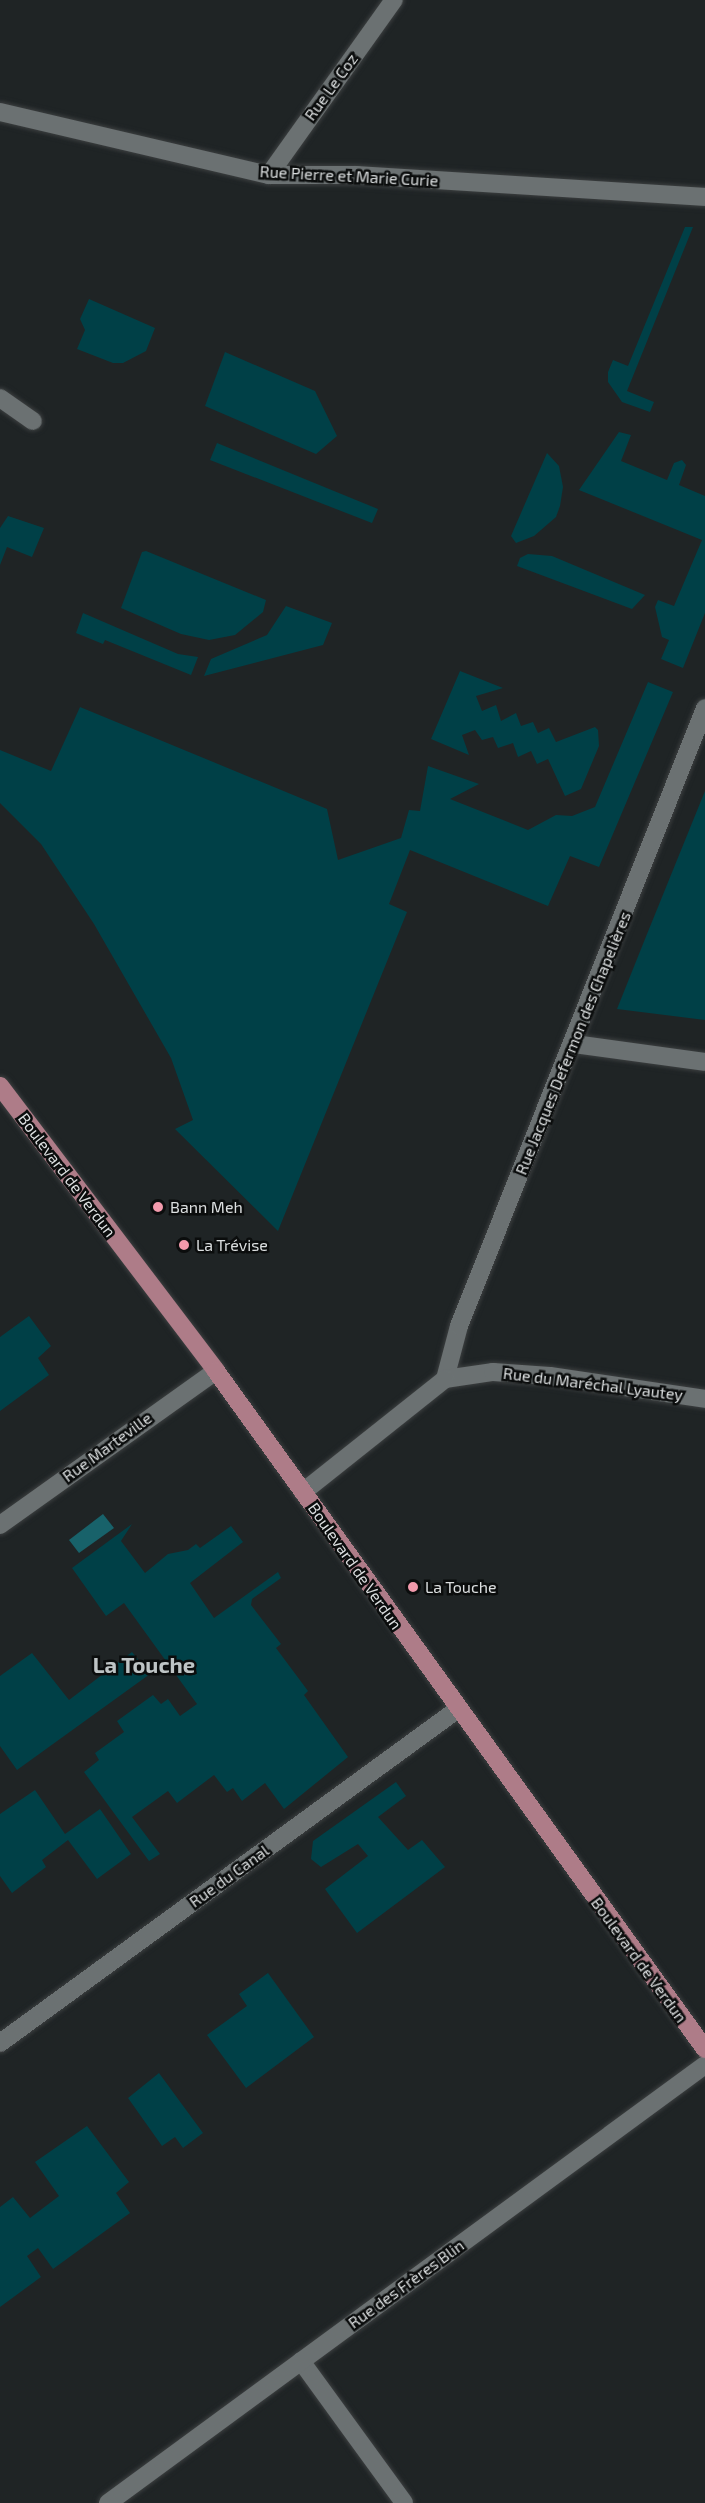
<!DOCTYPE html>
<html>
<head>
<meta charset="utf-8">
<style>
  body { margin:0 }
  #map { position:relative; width:705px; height:2503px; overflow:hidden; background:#1f2425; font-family:"Exo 2",sans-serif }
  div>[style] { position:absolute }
  .green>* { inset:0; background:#004047 }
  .water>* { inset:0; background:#18626a }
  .roads { filter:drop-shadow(0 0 2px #3c3f40) drop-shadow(0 0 2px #3c3f40) }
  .minor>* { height:18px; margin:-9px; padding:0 9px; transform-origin:9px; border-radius:9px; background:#6b7172 }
  .major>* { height:18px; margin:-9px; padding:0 9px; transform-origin:9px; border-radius:9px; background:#ae7c88 }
  .dots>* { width:16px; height:16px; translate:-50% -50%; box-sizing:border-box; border:3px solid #0b0d0d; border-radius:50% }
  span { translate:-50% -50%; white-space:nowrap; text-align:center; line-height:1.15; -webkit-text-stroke:5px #0b0d0d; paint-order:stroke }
  .street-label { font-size:16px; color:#dcdfe0 }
  .poi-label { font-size:16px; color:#dcdfe0 }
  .left { translate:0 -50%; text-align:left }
  .district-label { font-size:22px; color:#bec4c5; font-weight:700 }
</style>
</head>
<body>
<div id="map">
  <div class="green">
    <div style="clip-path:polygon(685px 227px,693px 227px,627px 391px,654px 402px,650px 412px,622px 402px,608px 382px,608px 372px,613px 360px,628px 366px)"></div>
    <div style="clip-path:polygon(89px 299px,155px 328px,146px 351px,123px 363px,113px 363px,77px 349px,85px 330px,80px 319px)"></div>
    <div style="clip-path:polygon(225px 352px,315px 391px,337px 436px,316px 454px,205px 406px)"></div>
    <div style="clip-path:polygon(619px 432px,631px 435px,621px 461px,667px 480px,674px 463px,682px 460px,686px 465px,679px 485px,705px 496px,705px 613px,683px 668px,661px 659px,669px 640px,662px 637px,655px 607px,658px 600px,674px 606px,702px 540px,579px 490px)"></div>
    <div style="clip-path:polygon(217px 443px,378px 509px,372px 523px,210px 460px)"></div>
    <div style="clip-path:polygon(547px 453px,559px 466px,563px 487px,560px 506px,556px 517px,534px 536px,516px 543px,511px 536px)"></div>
    <div style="clip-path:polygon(8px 516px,44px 528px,32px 557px,7px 547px,0 565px,0 528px)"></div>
    <div style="clip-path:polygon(146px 551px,266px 600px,263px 612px,235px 635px,209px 640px,181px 634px,121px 608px,142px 552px)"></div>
    <div style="clip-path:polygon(528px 554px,552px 556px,645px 595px,632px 609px,517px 566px,520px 558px)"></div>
    <div style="clip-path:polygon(286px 606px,332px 623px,323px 645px,204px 676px,211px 659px,267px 635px)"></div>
    <div style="clip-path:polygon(83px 613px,178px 654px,198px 657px,191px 675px,105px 640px,103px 644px,76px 633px)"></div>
    <div style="clip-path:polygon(460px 671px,503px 688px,476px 696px,482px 711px,496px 705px,501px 721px,516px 713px,521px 726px,533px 722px,538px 733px,549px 728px,556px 742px,595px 727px,598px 730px,599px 746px,581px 789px,565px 796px,548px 759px,537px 764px,531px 751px,518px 757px,513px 743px,498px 748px,493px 737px,482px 740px,475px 730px,462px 735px,469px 755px,431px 739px)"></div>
    <div style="clip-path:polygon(648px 682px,673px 692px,599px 867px,570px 856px,548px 906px,410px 850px,389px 904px,407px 912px,278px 1231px,175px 1129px,193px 1120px,171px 1058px,94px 924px,41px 844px,0 803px,0 750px,51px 771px,80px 707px,327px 809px,338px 860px,401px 838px,409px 810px,420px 811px,428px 766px,479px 784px,450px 799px,528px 830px,556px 815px,572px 816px,595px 807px)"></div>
    <div style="clip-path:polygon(705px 791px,705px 1020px,617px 1009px,645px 939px)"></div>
    <div style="clip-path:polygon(29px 1316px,51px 1346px,38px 1358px,49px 1375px,0 1411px,0 1337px)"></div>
    <div style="clip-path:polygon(132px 1524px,121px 1541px,145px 1573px,168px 1554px,188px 1550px,196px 1544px,200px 1548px,231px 1526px,243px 1542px,190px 1583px,214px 1618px,278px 1572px,281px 1578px,252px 1599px,251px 1605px,281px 1644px,276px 1648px,308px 1691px,304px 1695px,348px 1757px,284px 1809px,265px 1783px,242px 1801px,233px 1788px,227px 1792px,214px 1775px,177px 1803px,168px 1791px,132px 1817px,160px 1854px,149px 1861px,84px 1772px,99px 1760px,95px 1753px,124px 1732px,117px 1721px,153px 1695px,161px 1704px,168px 1699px,180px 1716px,197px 1704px,124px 1603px,106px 1616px,72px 1568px)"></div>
    <div style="clip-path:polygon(132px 1652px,150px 1674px,17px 1770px,0 1746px,0 1676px,32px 1653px,69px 1700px)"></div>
    <div style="clip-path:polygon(396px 1782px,406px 1796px,378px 1817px,408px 1850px,422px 1840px,445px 1867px,357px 1933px,325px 1889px,368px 1856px,358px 1844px,321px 1867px,311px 1859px,313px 1841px)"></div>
    <div style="clip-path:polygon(35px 1790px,65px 1834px,100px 1809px,131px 1854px,97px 1879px,68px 1840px,42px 1860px,46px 1867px,12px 1893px,0 1876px,0 1814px)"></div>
    <div style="clip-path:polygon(268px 1973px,314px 2037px,246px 2088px,207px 2035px,247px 2006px,239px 1994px)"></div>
    <div style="clip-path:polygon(159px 2073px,203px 2133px,183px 2148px,175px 2137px,162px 2146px,128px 2098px)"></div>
    <div style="clip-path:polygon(87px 2126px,129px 2182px,116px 2193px,130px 2213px,53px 2269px,38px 2248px,27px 2256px,41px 2277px,0 2307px,0 2207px,13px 2197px,30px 2218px,59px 2196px,35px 2162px)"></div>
  </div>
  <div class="water">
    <div style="clip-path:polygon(103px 1514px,114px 1528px,79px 1553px,69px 1540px)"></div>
  </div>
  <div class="roads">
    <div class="minor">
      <div style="left:0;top:112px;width:276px;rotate:13.2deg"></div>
      <div style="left:269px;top:175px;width:88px"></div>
      <div style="left:357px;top:175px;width:349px;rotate:3.6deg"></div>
      <div style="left:269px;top:175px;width:215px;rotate:-54.5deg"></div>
      <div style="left:0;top:398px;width:40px;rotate:34.9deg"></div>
      <div style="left:574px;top:1044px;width:132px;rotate:7.8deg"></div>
      <div style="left:445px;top:1379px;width:55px;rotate:-75.2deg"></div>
      <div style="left:459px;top:1326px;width:665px;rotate:-68.29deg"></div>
      <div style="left:445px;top:1379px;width:49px;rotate:-8.3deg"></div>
      <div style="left:493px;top:1372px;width:57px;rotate:4deg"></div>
      <div style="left:550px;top:1376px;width:157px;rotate:8.4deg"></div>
      <div style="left:303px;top:1492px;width:181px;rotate:-38.5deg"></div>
      <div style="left:0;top:1525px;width:265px;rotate:-35.5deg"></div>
      <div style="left:0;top:2043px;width:567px;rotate:-36.1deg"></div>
      <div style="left:301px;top:2361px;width:175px;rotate:54deg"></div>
      <div style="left:108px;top:2503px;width:740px;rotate:-36.27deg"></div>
    </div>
    <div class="major">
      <div style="left:0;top:1086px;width:358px;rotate:52.8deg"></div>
      <div style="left:216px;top:1371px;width:836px;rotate:54.2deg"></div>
    </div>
  </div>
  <div class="dots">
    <div style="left:158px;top:1207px;background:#f29aac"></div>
    <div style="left:184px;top:1245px;background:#f29aac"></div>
    <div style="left:413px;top:1587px;background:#f29aac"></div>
  </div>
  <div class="street-label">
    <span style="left:331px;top:87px;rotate:-54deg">Rue Le Coz</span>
    <span style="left:349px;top:176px;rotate:3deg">Rue Pierre et Marie Curie</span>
    <span style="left:573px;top:1043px;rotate:-68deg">Rue Jacques Defermon des Chapelières</span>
    <span style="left:67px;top:1175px;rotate:53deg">Boulevard de Verdun</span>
    <span style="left:593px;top:1384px;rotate:7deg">Rue du Maréchal Lyautey</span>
    <span style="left:107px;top:1447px;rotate:-36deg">Rue Marteville</span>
    <span style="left:355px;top:1566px;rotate:55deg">Boulevard de Verdun</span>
    <span style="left:229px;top:1876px;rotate:-36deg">Rue du Canal</span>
    <span style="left:639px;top:1960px;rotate:54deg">Boulevard de Verdun</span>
    <span style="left:406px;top:2284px;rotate:-36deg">Rue des Frères Blin</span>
  </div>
  <div class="poi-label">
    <span class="left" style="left:170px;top:1207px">Bann Meh</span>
    <span class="left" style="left:196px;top:1245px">La Trévise</span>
    <span class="left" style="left:425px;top:1587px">La Touche</span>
  </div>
  <div class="district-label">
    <span style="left:144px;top:1665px">La Touche</span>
  </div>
</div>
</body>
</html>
